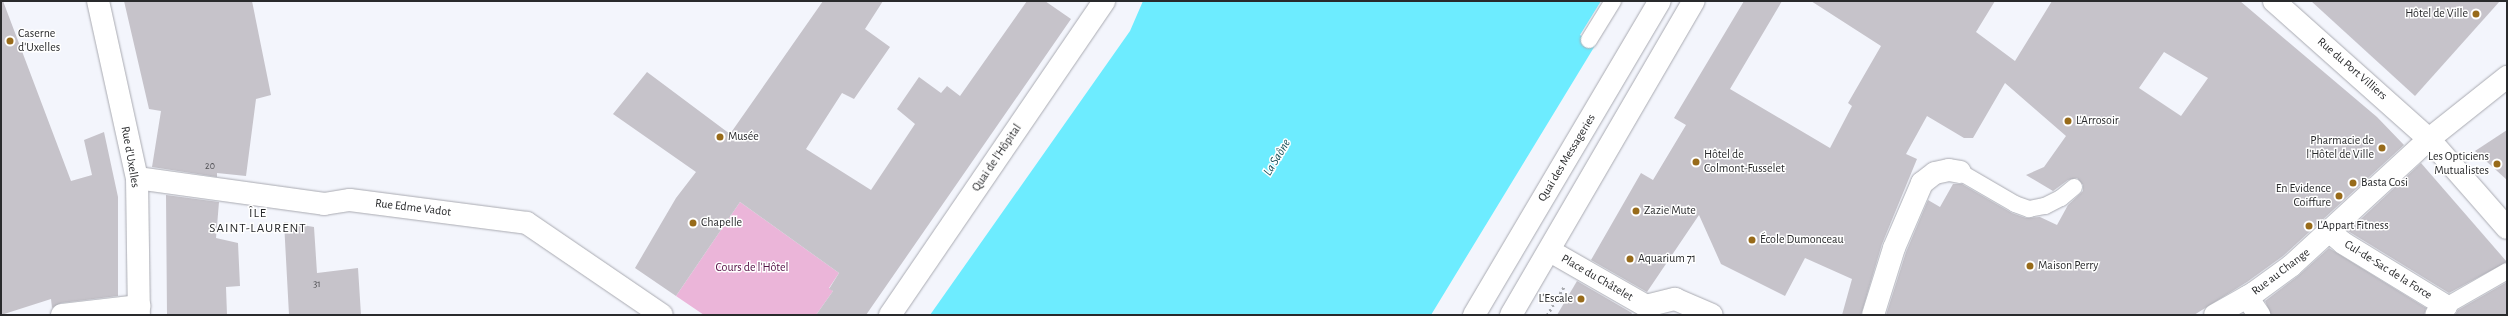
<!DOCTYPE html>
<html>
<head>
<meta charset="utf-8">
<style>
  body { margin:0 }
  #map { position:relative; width:2508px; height:316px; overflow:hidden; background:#f3f5fc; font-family:"Alegreya Sans",sans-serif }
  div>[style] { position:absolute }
  .green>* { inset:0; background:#ebb5d9 }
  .water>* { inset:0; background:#6decff }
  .building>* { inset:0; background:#c6c3ca }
  .path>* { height:2.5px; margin-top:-1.25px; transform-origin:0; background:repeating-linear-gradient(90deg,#aaacb1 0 2px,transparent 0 5px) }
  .roads { filter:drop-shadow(0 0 1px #a9aab1) drop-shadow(0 0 1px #a9aab1) }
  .lane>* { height:16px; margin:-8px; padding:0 8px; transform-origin:8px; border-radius:8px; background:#fff }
  .street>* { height:22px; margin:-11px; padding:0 11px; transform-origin:11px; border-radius:11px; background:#fff }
  .secondary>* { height:22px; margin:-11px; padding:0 11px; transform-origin:11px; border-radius:11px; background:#fff }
  .dots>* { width:11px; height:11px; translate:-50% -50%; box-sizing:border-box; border:2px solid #fff; border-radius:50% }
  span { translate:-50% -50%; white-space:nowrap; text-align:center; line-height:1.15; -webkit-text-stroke:3px #fff; paint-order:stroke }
  .number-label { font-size:10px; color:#505054 }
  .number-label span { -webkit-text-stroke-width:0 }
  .poi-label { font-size:12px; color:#292a2c }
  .right { translate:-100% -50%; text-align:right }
  .left { translate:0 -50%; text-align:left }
  .street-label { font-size:12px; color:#292a2c }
  .park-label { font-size:12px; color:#530f44 }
  .water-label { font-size:13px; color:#1c535b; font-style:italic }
  .neighbourhood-label { font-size:13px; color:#292a2c; letter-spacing:1px }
  .frame { position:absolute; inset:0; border:2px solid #292a2c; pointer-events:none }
</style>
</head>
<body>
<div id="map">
  <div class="green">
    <div style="clip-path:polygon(740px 202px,839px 273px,829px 288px,833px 291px,816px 315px,704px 315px,676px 296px)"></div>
  </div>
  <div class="water">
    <div style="clip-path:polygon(1143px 1px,1601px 1px,1580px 35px,1596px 44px,1431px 315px,930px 315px,1130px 31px)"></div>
  </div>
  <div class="building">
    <div style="clip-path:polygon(1px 1px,3px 1px,71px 181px,92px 175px,84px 140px,104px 132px,118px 197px,118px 296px,61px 303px,52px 308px,51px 299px,1px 315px)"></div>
    <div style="clip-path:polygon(124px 1px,252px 1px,271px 95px,256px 99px,246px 176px,217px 173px,217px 177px,152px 167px,161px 111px,149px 109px)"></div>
    <div style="clip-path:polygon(823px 1px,883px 1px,865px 29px,890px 47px,854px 99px,842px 93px,806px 149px,871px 190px,915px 124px,897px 109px,919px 77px,941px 93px,947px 86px,960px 96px,1027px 1px,1045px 1px,1071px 19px,866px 315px,816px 315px,833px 291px,829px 289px,839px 273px,740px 202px,676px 296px,635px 268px,676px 198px,696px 172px,613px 114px,647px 72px,730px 134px)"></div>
    <div style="clip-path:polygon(evenodd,1744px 1px,1782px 1px,1730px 89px,1830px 148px,1852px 106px,1848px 103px,1881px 46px,1811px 1px,1995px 1px,1976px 32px,2015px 61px,2052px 1px,2240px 1px,2377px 117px,2404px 145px,2283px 256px,2247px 282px,2194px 315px,1886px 315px,1906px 252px,1928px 200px,1940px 207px,1953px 184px,1962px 184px,2012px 213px,2026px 218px,2040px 217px,2057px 225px,2068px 205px,2083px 191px,2083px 185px,2077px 178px,2068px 180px,2053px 191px,2026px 175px,2044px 167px,2066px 136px,2005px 83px,1973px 138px,1964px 138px,1927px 116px,1906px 154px,1917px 159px,1882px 244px,1861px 315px,1842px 315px,1852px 279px,1805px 258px,1785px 296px,1721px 264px,1699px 215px,1647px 292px,1591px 260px,1641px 173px,1653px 180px,1686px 125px,1674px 118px,1744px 1px,2164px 52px,2208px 78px,2181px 116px,2139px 88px,2164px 52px)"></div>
    <div style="clip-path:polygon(2311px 1px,2500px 1px,2415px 96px)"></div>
    <div style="clip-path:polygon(2507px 130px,2507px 180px,2475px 151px)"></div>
    <div style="clip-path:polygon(2421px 163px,2507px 262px,2449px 293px,2348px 231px)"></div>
    <div style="clip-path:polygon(166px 195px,219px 202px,216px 238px,238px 243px,240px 286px,226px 287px,227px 315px,167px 315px)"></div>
    <div style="clip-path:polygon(284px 222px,314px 227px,317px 273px,358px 268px,361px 315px,289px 315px)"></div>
    <div style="clip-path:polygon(2329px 248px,2426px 308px,2424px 315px,2271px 315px,2265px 301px,2298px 276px)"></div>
    <div style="clip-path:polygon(1577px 281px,1632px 313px,1631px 315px,1557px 315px)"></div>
    <div style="clip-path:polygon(2507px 282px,2507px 315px,2455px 315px,2458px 310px)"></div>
  </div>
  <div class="path">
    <div style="left:1547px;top:315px;width:33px;rotate:-59deg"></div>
  </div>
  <div class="roads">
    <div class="lane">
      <div style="left:1589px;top:40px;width:46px;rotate:-58.4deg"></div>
      <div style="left:1960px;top:172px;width:64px;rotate:30.2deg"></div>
      <div style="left:2015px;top:204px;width:15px;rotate:20deg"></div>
      <div style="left:2029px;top:209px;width:16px;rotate:-11deg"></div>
      <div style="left:2045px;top:206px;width:18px;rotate:-27deg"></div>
      <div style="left:2061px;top:198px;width:17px;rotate:-40deg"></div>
      <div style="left:2446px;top:306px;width:70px;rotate:-29.8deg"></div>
    </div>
    <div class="street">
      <div style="left:98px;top:1px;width:181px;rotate:77.6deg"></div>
      <div style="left:137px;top:178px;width:137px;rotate:89.2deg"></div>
      <div style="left:137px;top:178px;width:189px;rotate:7.9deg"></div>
      <div style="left:324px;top:204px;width:26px;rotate:-9deg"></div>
      <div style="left:350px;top:200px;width:178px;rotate:7.4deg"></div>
      <div style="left:527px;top:223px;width:163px;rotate:34.3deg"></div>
      <div style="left:2330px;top:232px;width:17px;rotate:40deg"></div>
      <div style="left:2343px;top:243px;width:121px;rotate:31.5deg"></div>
      <div style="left:2446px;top:306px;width:13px;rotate:138deg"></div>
      <div style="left:1550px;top:251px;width:111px;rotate:29.8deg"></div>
      <div style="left:1646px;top:306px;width:30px;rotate:-14deg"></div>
      <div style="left:1675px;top:299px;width:40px;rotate:23.4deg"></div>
      <div style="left:2247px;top:297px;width:22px;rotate:56deg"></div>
      <div style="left:62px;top:315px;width:78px;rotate:-6.7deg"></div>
      <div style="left:890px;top:315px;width:380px;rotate:-55.7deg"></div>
      <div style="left:1474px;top:315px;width:365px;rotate:-59.4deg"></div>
      <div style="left:1873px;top:315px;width:70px;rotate:-72.6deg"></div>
      <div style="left:1894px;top:248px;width:71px;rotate:-66.7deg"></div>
      <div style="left:1922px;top:183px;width:16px;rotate:-38deg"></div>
      <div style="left:1935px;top:173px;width:14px;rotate:-12deg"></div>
      <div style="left:1949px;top:170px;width:11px;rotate:10deg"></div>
      <div style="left:2215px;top:315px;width:45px;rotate:-29.4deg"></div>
      <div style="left:2254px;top:293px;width:46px;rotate:-36.1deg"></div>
      <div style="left:2291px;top:266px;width:188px;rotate:-42.6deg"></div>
      <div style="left:2429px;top:139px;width:100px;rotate:-38.5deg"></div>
    </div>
    <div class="secondary">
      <div style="left:2274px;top:1px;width:208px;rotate:41.7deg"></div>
      <div style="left:2429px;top:139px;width:118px;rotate:48.8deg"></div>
      <div style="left:1511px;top:315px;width:363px;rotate:-59.8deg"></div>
    </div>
  </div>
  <div class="dots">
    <div style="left:2476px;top:14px;background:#986b1a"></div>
    <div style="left:10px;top:41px;background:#986b1a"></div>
    <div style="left:2068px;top:121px;background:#986b1a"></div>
    <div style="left:720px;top:137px;background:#986b1a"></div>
    <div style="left:2382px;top:148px;background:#986b1a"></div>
    <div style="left:1696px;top:162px;background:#986b1a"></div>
    <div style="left:2497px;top:164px;background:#986b1a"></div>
    <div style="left:2353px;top:183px;background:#986b1a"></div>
    <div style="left:2339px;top:196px;background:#986b1a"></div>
    <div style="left:1636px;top:211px;background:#986b1a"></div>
    <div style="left:693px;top:223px;background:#986b1a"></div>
    <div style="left:2309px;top:226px;background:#986b1a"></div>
    <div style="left:1752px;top:240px;background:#986b1a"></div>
    <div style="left:1630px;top:259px;background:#986b1a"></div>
    <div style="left:2030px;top:266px;background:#986b1a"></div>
    <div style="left:1581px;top:299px;background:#986b1a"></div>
  </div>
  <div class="number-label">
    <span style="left:210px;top:167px">20</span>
    <span style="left:317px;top:285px">31</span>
  </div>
  <div class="poi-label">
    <span class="right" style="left:2468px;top:14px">Hôtel de Ville</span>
    <span class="left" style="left:18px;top:41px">Caserne<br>d'Uxelles</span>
    <span class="left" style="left:2076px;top:121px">L'Arrosoir</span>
    <span class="left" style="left:728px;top:137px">Musée</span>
    <span class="right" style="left:2374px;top:148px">Pharmacie de<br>l'Hôtel de Ville</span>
    <span class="left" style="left:1704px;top:162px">Hôtel de<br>Colmont-Fusselet</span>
    <span class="right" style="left:2489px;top:164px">Les Opticiens<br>Mutualistes</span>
    <span class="left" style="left:2361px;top:183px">Basta Cosi</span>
    <span class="right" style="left:2331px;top:196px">En Evidence<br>Coiffure</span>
    <span class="left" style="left:1644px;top:211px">Zazie Mute</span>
    <span class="left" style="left:701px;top:223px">Chapelle</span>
    <span class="left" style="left:2317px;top:226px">L'Appart Fitness</span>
    <span class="left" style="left:1760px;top:240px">École Dumonceau</span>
    <span class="left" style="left:1638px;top:259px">Aquarium 71</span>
    <span class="left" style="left:2038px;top:266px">Maison Perry</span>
    <span class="right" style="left:1573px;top:299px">L'Escale</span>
  </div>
  <div class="street-label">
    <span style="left:2352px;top:69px;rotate:41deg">Rue du Port Villiers</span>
    <span style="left:130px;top:157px;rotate:80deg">Rue d'Uxelles</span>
    <span style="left:997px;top:158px;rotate:-56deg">Quai de l'Hôpital</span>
    <span style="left:1567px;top:158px;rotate:-59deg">Quai des Messageries</span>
    <span style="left:413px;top:208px;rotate:7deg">Rue Edme Vadot</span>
    <span style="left:2388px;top:270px;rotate:32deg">Cul-de-Sac de la Force</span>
    <span style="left:2281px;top:272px;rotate:-37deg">Rue au Change</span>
    <span style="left:1597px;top:278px;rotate:30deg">Place du Châtelet</span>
  </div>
  <div class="park-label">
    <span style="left:752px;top:268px">Cours de l'Hôtel</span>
  </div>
  <div class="water-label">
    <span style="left:1278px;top:158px;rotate:-59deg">La Saône</span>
  </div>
  <div class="neighbourhood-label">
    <span style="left:258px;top:222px">ÎLE<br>SAINT-LAURENT</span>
  </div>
  <div class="frame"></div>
</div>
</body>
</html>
